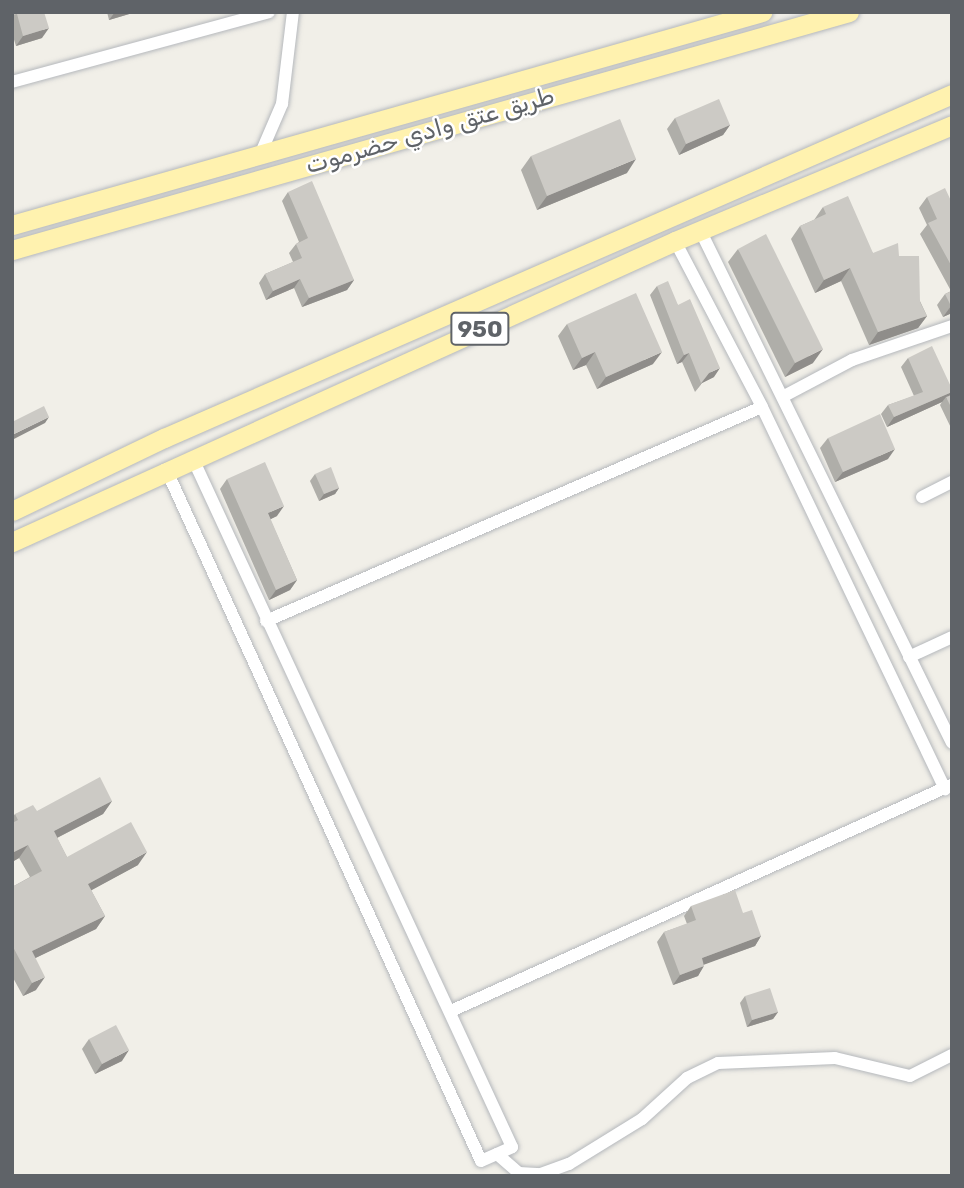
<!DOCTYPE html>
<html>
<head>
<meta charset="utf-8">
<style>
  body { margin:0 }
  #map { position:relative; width:964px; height:1188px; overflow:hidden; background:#f1efe8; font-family:Rubik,Vazirmatn,sans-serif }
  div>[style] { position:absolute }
  .roads { filter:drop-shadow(0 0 2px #b5b8bc) drop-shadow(0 0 2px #b5b8bc) }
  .minor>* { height:12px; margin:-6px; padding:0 6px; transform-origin:6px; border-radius:6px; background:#fff }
  .primary>* { height:19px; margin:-9.5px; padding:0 9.5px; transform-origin:9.5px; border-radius:9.5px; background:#fff2af }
  .wall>* { inset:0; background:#afaea9 }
  .shaded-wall>* { inset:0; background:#8f8d8a }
  .building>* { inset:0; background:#cccac5 }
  span { translate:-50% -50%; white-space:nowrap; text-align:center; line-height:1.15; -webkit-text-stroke:5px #fff; paint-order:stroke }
  .shield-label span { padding:2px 5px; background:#fff; border:2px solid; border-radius:5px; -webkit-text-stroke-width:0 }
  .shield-label { font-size:23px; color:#5f6368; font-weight:700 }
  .street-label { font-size:24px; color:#5f6368 }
  .frame { position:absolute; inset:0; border:14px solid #5f6368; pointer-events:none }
</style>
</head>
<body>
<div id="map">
  <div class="roads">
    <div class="minor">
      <div style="left:12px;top:82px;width:266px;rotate:-15.2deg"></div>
      <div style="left:260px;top:155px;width:56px;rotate:-66.7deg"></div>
      <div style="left:282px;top:104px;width:93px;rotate:-83.2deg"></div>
      <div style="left:701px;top:232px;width:569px;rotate:63.84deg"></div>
      <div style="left:675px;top:241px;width:187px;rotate:62.3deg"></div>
      <div style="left:762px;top:407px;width:424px;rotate:64.4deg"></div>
      <div style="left:786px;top:395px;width:75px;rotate:-27.9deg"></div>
      <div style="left:852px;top:360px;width:106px;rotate:-18.8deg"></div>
      <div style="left:166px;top:469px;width:760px;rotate:65.52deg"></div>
      <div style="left:481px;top:1161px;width:34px;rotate:-24deg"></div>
      <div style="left:512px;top:1147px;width:758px;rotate:-114.88deg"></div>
      <div style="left:922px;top:497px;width:34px;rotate:-27deg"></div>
      <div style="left:266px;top:621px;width:540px;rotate:-23.34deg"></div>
      <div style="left:909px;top:657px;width:47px;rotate:-24.9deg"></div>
      <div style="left:451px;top:1011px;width:549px;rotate:-24.32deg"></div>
      <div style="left:497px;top:1154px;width:29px;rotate:41deg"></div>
      <div style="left:519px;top:1173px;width:22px;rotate:3deg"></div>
      <div style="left:541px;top:1174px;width:30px;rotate:-20deg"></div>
      <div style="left:569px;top:1164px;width:86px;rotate:-31.7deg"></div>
      <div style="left:642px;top:1119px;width:61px;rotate:-42.3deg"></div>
      <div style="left:687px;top:1078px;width:34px;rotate:-26deg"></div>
      <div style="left:718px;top:1063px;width:117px;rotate:-2.4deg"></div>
      <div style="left:835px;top:1058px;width:77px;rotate:13.5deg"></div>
      <div style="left:910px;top:1076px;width:47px;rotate:-26.6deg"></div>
    </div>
    <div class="primary">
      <div style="left:12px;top:225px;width:780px;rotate:-15.85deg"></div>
      <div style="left:12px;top:250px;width:870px;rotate:-15.87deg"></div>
      <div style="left:12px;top:511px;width:169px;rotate:-25.7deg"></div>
      <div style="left:164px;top:438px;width:860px;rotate:-23.58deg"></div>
      <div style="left:12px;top:542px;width:728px;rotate:-24.42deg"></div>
      <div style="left:675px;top:241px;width:300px;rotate:-22.7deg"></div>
    </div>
  </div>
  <div class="wall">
    <div style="clip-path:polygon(12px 12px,44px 12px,42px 38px,16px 46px,12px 33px)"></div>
    <div style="clip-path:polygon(107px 12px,136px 12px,109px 20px)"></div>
    <div style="clip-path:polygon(675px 118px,730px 125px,723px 135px,679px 155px,667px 129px)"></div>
    <div style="clip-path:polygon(531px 156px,627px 173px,537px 210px,521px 170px)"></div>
    <div style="clip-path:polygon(288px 192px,354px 280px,347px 290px,302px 307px,294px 288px,266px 300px,259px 283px,265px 274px,293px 262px,289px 253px,296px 244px,299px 242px,282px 201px)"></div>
    <div style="clip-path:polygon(927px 197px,952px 203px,952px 313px,943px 317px,937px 305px,945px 294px,951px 291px,920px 234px,927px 225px,919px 208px)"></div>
    <div style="clip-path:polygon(823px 207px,873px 253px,899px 256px,927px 316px,918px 328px,869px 345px,841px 281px,815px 293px,791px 239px,800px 226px,814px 220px)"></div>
    <div style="clip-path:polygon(738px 249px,813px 363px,785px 377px,728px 262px)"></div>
    <div style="clip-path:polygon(657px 286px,678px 305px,714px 377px,702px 383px,695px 392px,682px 362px,677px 364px,650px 295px)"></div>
    <div style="clip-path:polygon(567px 324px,653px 364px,597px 389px,586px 365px,573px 370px,558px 336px)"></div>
    <div style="clip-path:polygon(908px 358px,952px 389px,952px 393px,950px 395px,952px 395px,952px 430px,940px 405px,942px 402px,887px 427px,881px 414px,888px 405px,914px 396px,901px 367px)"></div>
    <div style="clip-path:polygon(828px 438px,888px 459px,835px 482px,820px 448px)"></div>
    <div style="clip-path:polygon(315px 474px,339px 488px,335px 494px,319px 501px,310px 481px)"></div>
    <div style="clip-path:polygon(227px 479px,277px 516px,270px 519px,297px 580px,290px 590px,269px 600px,220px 489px)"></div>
    <div style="clip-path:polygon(112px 801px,103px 814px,57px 838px,67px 857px,138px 865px,91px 890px,105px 916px,96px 929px,35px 958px,36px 990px,23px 996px,12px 976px,12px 887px,30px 877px,19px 858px,12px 862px,12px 818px,15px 814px)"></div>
    <div style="clip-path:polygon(691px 906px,743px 913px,761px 936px,755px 946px,704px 964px,698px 976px,673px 985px,657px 942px,664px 932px,687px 924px,684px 916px)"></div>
    <div style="clip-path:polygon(745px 996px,778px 1012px,773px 1019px,747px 1027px,740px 1003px)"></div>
    <div style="clip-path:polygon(89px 1039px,122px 1061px,95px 1074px,82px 1049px)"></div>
  </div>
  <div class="shaded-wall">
    <div style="clip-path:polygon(115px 12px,136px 12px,109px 20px)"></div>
    <div style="clip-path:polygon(49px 28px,42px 38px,16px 46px,23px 36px)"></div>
    <div style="clip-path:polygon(730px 125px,723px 135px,679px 155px,686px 144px)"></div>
    <div style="clip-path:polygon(636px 159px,627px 173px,537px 210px,547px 196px)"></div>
    <div style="clip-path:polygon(850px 268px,841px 281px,815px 293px,824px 280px)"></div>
    <div style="clip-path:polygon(300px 279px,294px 288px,266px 300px,273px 291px)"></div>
    <div style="clip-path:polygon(354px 280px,347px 290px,302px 307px,309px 298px)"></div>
    <div style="clip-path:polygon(952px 305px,952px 313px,943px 317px,951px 306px)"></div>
    <div style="clip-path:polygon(927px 316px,918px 328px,869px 345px,878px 332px)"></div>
    <div style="clip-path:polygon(823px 349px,813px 363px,785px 377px,795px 363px)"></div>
    <div style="clip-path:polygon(595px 352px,586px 365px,573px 370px,582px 358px)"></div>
    <div style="clip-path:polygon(662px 352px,653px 364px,597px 389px,606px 377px)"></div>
    <div style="clip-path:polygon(689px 353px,682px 362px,677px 364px,684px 355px)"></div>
    <div style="clip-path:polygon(720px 368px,714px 377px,702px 383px,695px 392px,709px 373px)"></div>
    <div style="clip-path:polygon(952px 392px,947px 399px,946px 397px,942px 402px,887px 427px,894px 417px)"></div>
    <div style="clip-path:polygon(49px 417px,45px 423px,12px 440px,12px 435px)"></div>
    <div style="clip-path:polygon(895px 449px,888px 459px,835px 482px,843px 472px)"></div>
    <div style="clip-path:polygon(339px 488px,335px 494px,319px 501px,324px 494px)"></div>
    <div style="clip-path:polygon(284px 506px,277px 516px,261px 524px,268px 513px)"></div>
    <div style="clip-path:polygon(297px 580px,290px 590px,269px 600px,276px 590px)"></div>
    <div style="clip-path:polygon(112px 801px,103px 814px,45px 844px,54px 831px)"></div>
    <div style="clip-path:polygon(28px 845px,19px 858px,12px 862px,12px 853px)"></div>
    <div style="clip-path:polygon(147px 852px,138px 865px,79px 897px,88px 884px)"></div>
    <div style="clip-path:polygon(105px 916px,96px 929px,23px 964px,32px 951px)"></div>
    <div style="clip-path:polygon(761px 936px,755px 946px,695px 968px,702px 958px)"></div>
    <div style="clip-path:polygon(704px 966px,698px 976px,673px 985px,680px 975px)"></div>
    <div style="clip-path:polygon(45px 977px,36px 990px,23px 996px,32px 983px)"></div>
    <div style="clip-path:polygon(778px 1012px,773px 1019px,747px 1027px,752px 1020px)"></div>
    <div style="clip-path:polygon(129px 1050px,122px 1061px,95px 1074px,102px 1064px)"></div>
  </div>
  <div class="building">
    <div style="clip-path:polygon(12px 12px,44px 12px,49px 28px,23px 36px,17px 14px,12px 15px)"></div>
    <div style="clip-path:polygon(719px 99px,730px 125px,686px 144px,675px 118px)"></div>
    <div style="clip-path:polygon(620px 119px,636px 159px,547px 196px,531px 156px)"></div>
    <div style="clip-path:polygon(312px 181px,354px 280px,309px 298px,300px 279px,273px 291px,265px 274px,302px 258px,296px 244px,308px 238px,288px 192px)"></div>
    <div style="clip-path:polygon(945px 188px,952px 203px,952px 267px,928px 223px,937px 219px,927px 197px)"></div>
    <div style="clip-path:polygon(848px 196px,873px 253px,898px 243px,899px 256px,919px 256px,920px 302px,927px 316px,878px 332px,850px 268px,824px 280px,800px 226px,826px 214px,823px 207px)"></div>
    <div style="clip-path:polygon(766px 234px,823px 349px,795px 363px,738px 249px)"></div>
    <div style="clip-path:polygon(668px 281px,678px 305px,690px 299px,720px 368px,709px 373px,701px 383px,689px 353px,684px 355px,657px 286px)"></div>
    <div style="clip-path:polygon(952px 291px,952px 305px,951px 306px,945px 294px)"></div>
    <div style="clip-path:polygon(636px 293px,662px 352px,606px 377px,595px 352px,582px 358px,567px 324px)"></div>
    <div style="clip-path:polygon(932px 346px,952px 389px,952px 392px,894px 417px,888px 405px,923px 392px,908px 358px)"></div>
    <div style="clip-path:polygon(952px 395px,952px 409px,946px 397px)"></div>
    <div style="clip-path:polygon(44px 406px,49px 417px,12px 435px,12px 422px)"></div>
    <div style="clip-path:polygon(880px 414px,895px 449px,843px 472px,828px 438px)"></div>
    <div style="clip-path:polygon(265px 462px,284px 506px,268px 513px,297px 580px,276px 590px,227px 479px)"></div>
    <div style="clip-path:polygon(331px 467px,339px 488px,324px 494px,315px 474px)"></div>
    <div style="clip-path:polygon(100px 777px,112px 801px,54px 831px,67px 857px,131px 822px,147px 852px,88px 884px,105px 916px,32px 951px,45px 977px,32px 983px,12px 945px,12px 887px,42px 871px,28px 845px,12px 853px,12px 823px,18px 820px,15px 814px,33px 805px,37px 811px)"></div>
    <div style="clip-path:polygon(735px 890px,743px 913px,752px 910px,761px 936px,702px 958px,704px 966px,680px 975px,664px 932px,696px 920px,691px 906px)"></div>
    <div style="clip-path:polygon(770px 988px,778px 1012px,752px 1020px,745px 996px)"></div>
    <div style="clip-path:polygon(116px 1025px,129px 1050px,102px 1064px,89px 1039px)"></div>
  </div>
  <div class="shield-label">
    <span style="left:480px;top:329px">950</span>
  </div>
  <div class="street-label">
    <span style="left:430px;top:131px;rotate:-16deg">طريق عتق وادي حضرموت</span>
  </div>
  <div class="frame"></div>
</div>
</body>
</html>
